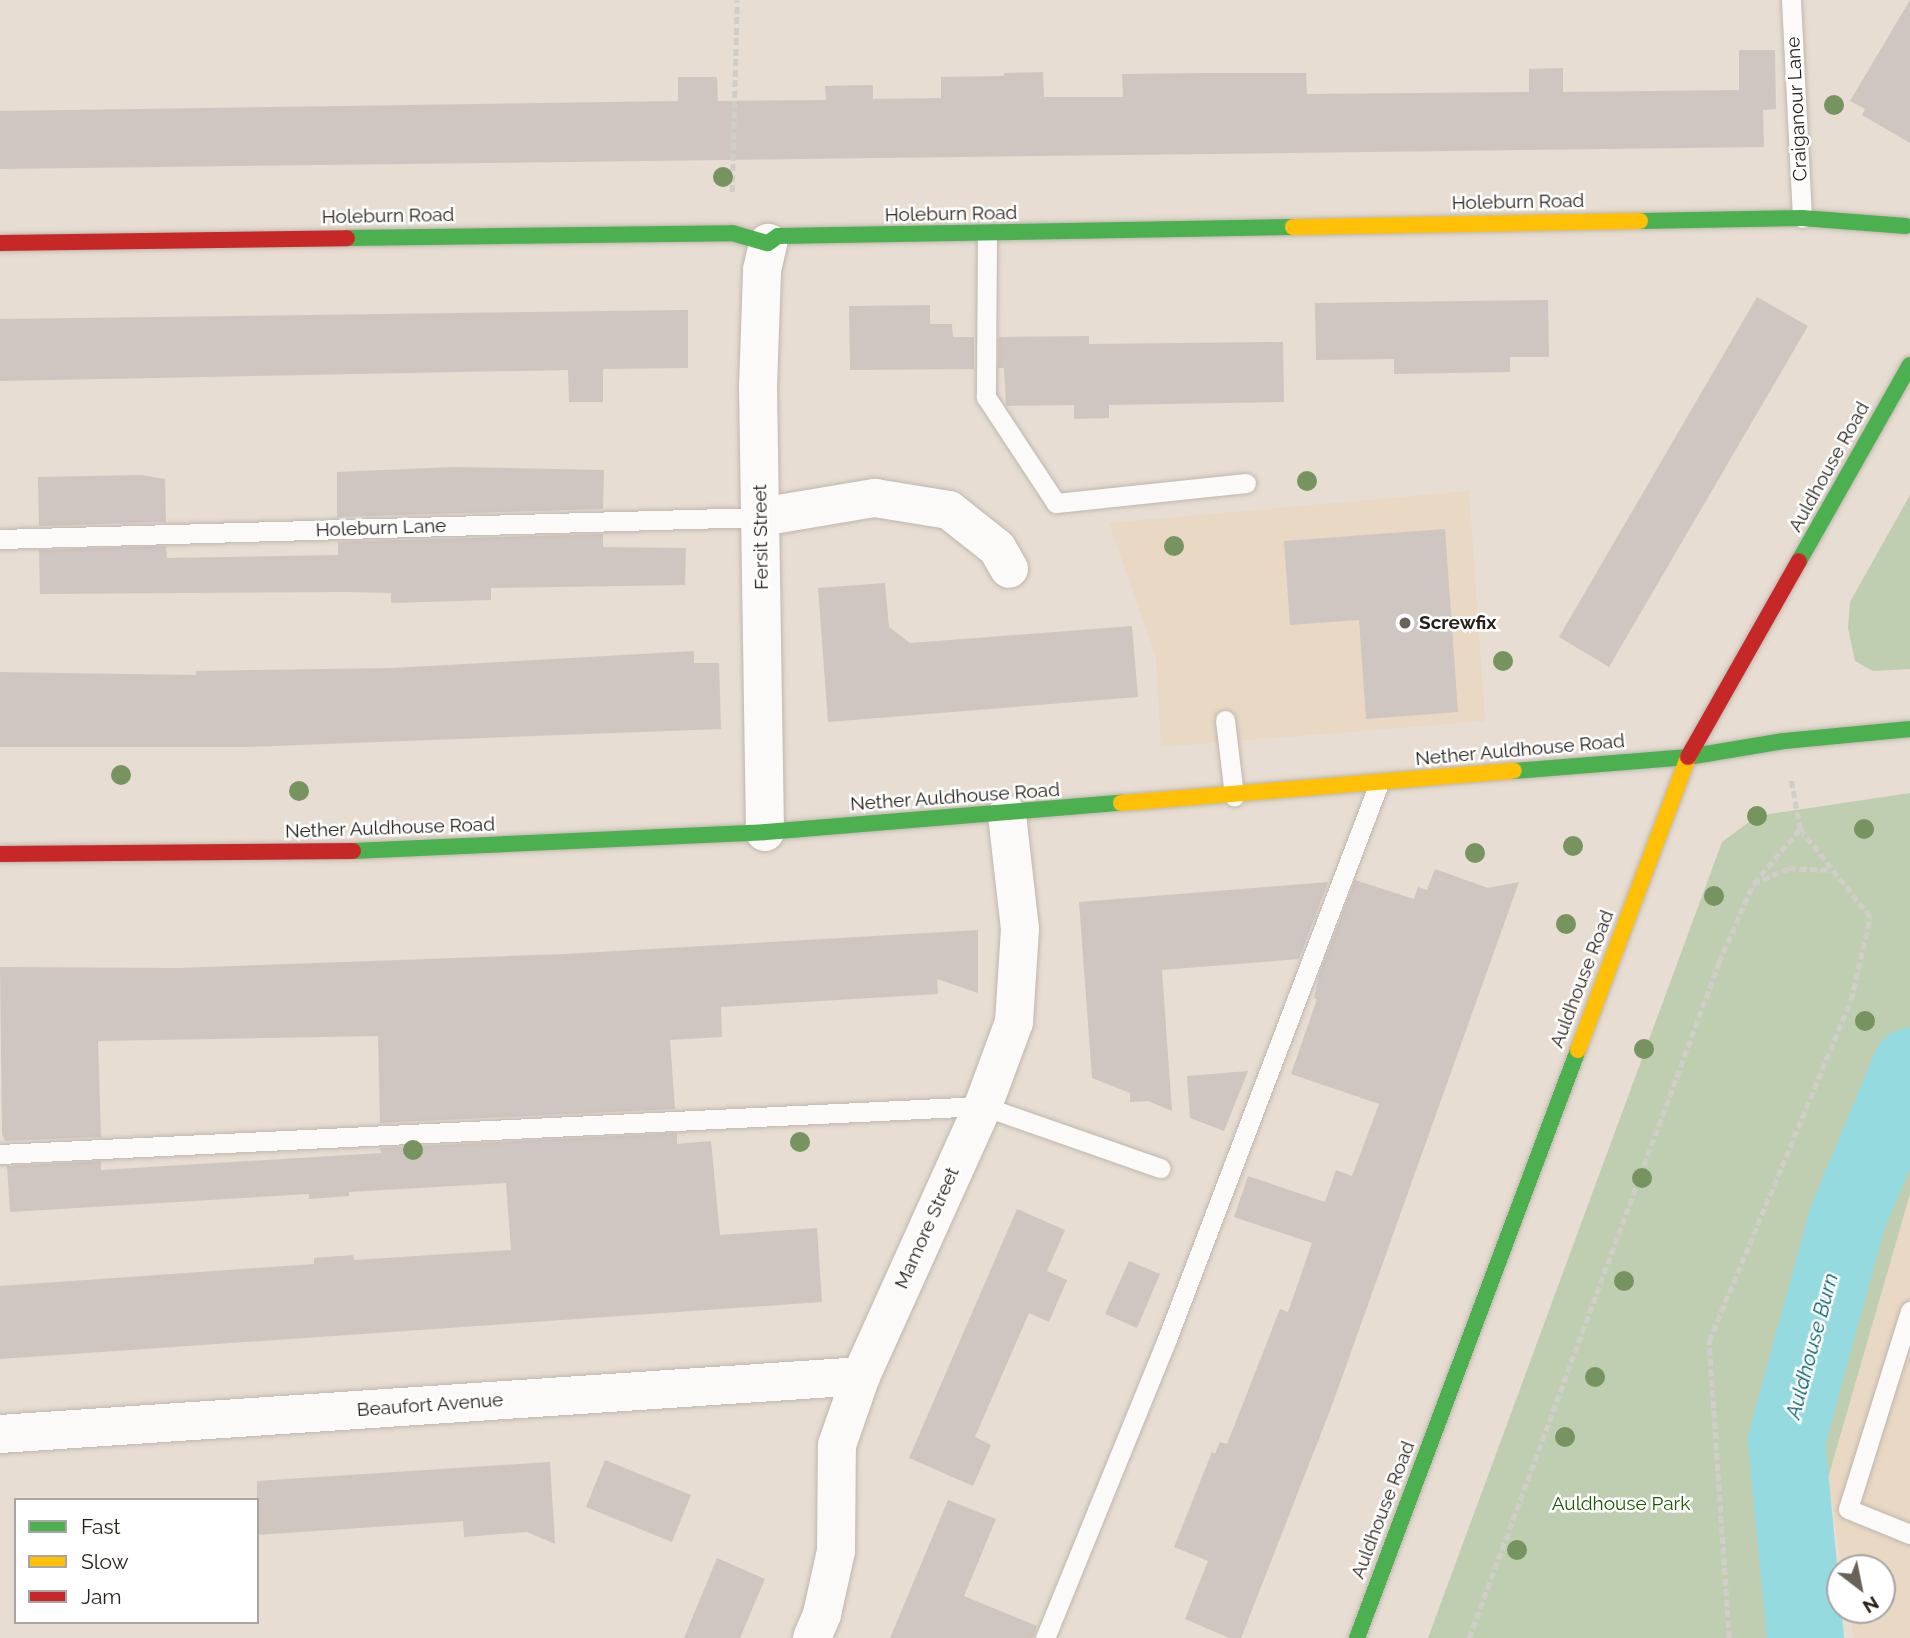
<!DOCTYPE html>
<html>
<head>
<meta charset="utf-8">
<style>
  body { margin:0 }
  #map { position:relative; width:1910px; height:1638px; overflow:hidden; background:#e7ddd2; font-family:Raleway,sans-serif }
  div>[style] { position:absolute }
  .built>* { inset:0; background:#e8d8c4 }
  .green>* { inset:0; background:#bfceb0 }
  .river>* { height:77px; margin:-38.5px; padding:0 38.5px; transform-origin:38.5px; border-radius:38.5px; background:#95dadf }
  .building>* { inset:0; background:#d0c6c1 }
  .path>* { height:4.5px; margin-top:-2.25px; transform-origin:0; background:repeating-linear-gradient(90deg,#d1ceca 0 7px,transparent 0 10.5px) }
  .roads { filter:drop-shadow(0 0 2px #beb6ae) drop-shadow(0 0 2px #beb6ae) }
  .lane>* { height:19px; margin:-9.5px; padding:0 9.5px; transform-origin:9.5px; border-radius:9.5px; background:#fbfaf8 }
  .street>* { height:38px; margin:-19px; padding:0 19px; transform-origin:19px; border-radius:19px; background:#fbfaf8 }
  .fast>* { height:16px; margin:-8px; padding:0 8px; transform-origin:8px; border-radius:8px; background:#4caf50 }
  .slow>* { height:16px; margin:-8px; padding:0 8px; transform-origin:8px; border-radius:8px; background:#ffc107 }
  .jam>* { height:16px; margin:-8px; padding:0 8px; transform-origin:8px; border-radius:8px; background:#c62828 }
  .trees>* { width:20px; height:20px; margin:-10px; border-radius:50%; background:#779460 }
  .dots>* { width:19px; height:19px; translate:-50% -50%; box-sizing:border-box; border:4px solid #fff; border-radius:50% }
  span { translate:-50% -50%; white-space:nowrap; text-align:center; line-height:1.15; -webkit-text-stroke:5px #fff; paint-order:stroke }
  .street-label { font-size:19px; color:#251f17 }
  .poi-label { font-size:19px; color:#251f17; font-weight:700 }
  .left { translate:0 -50%; text-align:left }
  .park-label { font-size:19px; color:#1b5802 }
  .water-label { font-size:21px; color:#005e67; font-style:italic }
  .legend { position:absolute; left:14px; top:1498px; width:245px; height:126px; box-sizing:border-box; background:#fff; border:2px solid #a8a5a2; margin:0; padding:9px 12px; list-style:none; font-size:21px; color:#251f17 }
  .legend li { display:flex; align-items:center; gap:14px; height:35px }
  .legend b { width:35px; border:2px solid #a8a5a2 }
  .north { position:absolute; left:1826px; top:1554px; width:70px; height:70px; box-sizing:border-box; background:#fff; border:2px solid #a8a5a2; border-radius:50%; rotate:148deg; font-size:19px; font-weight:700; line-height:28px; text-align:center; color:#251f17 }
  .north::after { content:''; display:block; margin:auto; width:24px; height:32px; background:#696258; clip-path:polygon(50% 0,100% 100%,50% 72%,0 100%) }
</style>
</head>
<body>
<div id="map">
  <div class="built">
    <div style="clip-path:polygon(1469px 491px,1485px 721px,1161px 747px,1156px 657px,1109px 523px)"></div>
    <div style="clip-path:polygon(1910px 1194px,1910px 1638px,1854px 1638px,1849px 1610px,1882px 1610px,1882px 1568px,1842px 1568px,1828px 1478px)"></div>
  </div>
  <div class="green">
    <div style="clip-path:polygon(1910px 495px,1910px 669px,1873px 671px,1855px 661px,1848px 628px,1850px 602px)"></div>
    <div style="clip-path:polygon(1910px 793px,1910px 1194px,1828px 1478px,1819px 1638px,1428px 1638px,1722px 842px,1757px 816px)"></div>
  </div>
  <div class="river">
    <div style="left:1805px;top:1638px;width:199px;rotate:-95.5deg"></div>
    <div style="left:1786px;top:1440px;width:228px;rotate:-74.7deg"></div>
    <div style="left:1846px;top:1220px;width:167px;rotate:-67.4deg"></div>
  </div>
  <div class="building">
    <div style="clip-path:polygon(1910px 0,1910px 143px,1862px 115px,1865px 109px,1850px 101px)"></div>
    <div style="clip-path:polygon(1739px 50px,1775px 50px,1776px 109px,1763px 110px,1764px 147px,0 169px,0 111px,678px 101px,678px 77px,717px 77px,718px 101px,826px 100px,825px 86px,873px 85px,873px 99px,941px 98px,941px 77px,1004px 76px,1004px 73px,1043px 72px,1044px 97px,1123px 97px,1122px 74px,1201px 73px,1306px 73px,1307px 94px,1529px 92px,1529px 69px,1563px 68px,1563px 92px,1739px 90px)"></div>
    <div style="clip-path:polygon(1757px 297px,1808px 326px,1609px 667px,1559px 637px)"></div>
    <div style="clip-path:polygon(1548px 300px,1549px 357px,1510px 357px,1510px 372px,1394px 374px,1394px 359px,1316px 360px,1315px 303px)"></div>
    <div style="clip-path:polygon(930px 305px,930px 324px,952px 324px,953px 337px,974px 337px,974px 369px,850px 370px,849px 306px)"></div>
    <div style="clip-path:polygon(688px 310px,688px 368px,603px 369px,603px 402px,569px 402px,568px 370px,0 381px,0 319px)"></div>
    <div style="clip-path:polygon(1089px 336px,1089px 344px,1283px 342px,1284px 402px,1109px 405px,1109px 418px,1074px 419px,1074px 405px,1006px 406px,1004px 368px,998px 368px,999px 337px)"></div>
    <div style="clip-path:polygon(454px 467px,604px 470px,603px 509px,337px 517px,337px 472px)"></div>
    <div style="clip-path:polygon(141px 475px,165px 479px,166px 522px,39px 526px,38px 477px)"></div>
    <div style="clip-path:polygon(1445px 529px,1458px 712px,1366px 719px,1359px 620px,1290px 625px,1284px 541px)"></div>
    <div style="clip-path:polygon(603px 534px,603px 547px,686px 548px,685px 585px,491px 588px,491px 600px,391px 603px,391px 593px,345px 592px,40px 594px,39px 550px,166px 546px,167px 558px,338px 555px,338px 542px)"></div>
    <div style="clip-path:polygon(885px 583px,889px 627px,910px 643px,1132px 626px,1138px 697px,828px 722px,818px 588px)"></div>
    <div style="clip-path:polygon(694px 651px,694px 663px,719px 663px,721px 729px,247px 747px,0 747px,0 672px,196px 675px,196px 671px,393px 668px)"></div>
    <div style="clip-path:polygon(1435px 869px,1488px 888px,1519px 882px,1331px 1408px,1241px 1638px,1229px 1638px,1185px 1619px,1208px 1561px,1174px 1547px,1212px 1452px,1215px 1454px,1220px 1442px,1227px 1444px,1280px 1309px,1288px 1312px,1312px 1243px,1234px 1217px,1248px 1176px,1325px 1202px,1336px 1170px,1352px 1176px,1379px 1104px,1291px 1074px,1317px 999px,1314px 998px,1319px 975px,1355px 880px,1414px 899px,1418px 887px,1427px 890px)"></div>
    <div style="clip-path:polygon(1328px 882px,1299px 959px,1162px 970px,1172px 1111px,1148px 1101px,1130px 1102px,1130px 1093px,1092px 1078px,1079px 902px)"></div>
    <div style="clip-path:polygon(978px 930px,978px 993px,937px 979px,938px 994px,721px 1007px,722px 1037px,670px 1040px,675px 1109px,380px 1123px,378px 1036px,98px 1041px,101px 1137px,5px 1141px,2px 1134px,0 967px,178px 968px,564px 954px)"></div>
    <div style="clip-path:polygon(1248px 1071px,1224px 1131px,1190px 1118px,1187px 1076px)"></div>
    <div style="clip-path:polygon(677px 1133px,677px 1144px,711px 1141px,720px 1235px,817px 1228px,822px 1302px,0 1359px,0 1286px,314px 1264px,314px 1258px,353px 1255px,354px 1260px,511px 1250px,506px 1183px,349px 1192px,349px 1196px,309px 1199px,309px 1194px,10px 1212px,7px 1166px,101px 1161px,101px 1170px,381px 1153px,380px 1148px)"></div>
    <div style="clip-path:polygon(1017px 1209px,1065px 1230px,1047px 1271px,1067px 1280px,1049px 1322px,1029px 1313px,975px 1437px,991px 1445px,973px 1486px,909px 1458px)"></div>
    <div style="clip-path:polygon(1129px 1261px,1160px 1274px,1137px 1328px,1105px 1314px)"></div>
    <div style="clip-path:polygon(605px 1460px,691px 1495px,672px 1542px,586px 1507px)"></div>
    <div style="clip-path:polygon(550px 1462px,555px 1544px,527px 1532px,464px 1537px,463px 1521px,257px 1535px,257px 1481px)"></div>
    <div style="clip-path:polygon(948px 1500px,996px 1519px,964px 1596px,1037px 1626px,1033px 1638px,890px 1638px)"></div>
    <div style="clip-path:polygon(717px 1558px,765px 1579px,740px 1638px,684px 1638px)"></div>
  </div>
  <div class="path">
    <div style="left:732px;top:192px;width:192px;rotate:-88.5deg"></div>
    <div style="left:1754px;top:883px;width:71px;rotate:-49.6deg"></div>
    <div style="left:1469px;top:1638px;width:721px;rotate:-69.7deg"></div>
    <div style="left:1719px;top:962px;width:85px;rotate:-66.4deg"></div>
    <div style="left:1753px;top:884px;width:39px;rotate:-24deg"></div>
    <div style="left:1789px;top:868px;width:42px;rotate:2.7deg"></div>
    <div style="left:1729px;top:1638px;width:298px;rotate:-93.9deg"></div>
    <div style="left:1709px;top:1341px;width:369px;rotate:-67.4deg"></div>
    <div style="left:1851px;top:1000px;width:85px;rotate:-77.1deg"></div>
    <div style="left:1870px;top:917px;width:112px;rotate:-128.5deg"></div>
    <div style="left:1800px;top:829px;width:50px;rotate:-100.4deg"></div>
  </div>
  <div class="roads">
    <div class="lane">
      <div style="left:1791px;top:0;width:218px;rotate:87.1deg"></div>
      <div style="left:987px;top:235px;width:162px;rotate:90.4deg"></div>
      <div style="left:986px;top:397px;width:127px;rotate:56.6deg"></div>
      <div style="left:1056px;top:503px;width:191px;rotate:-6deg"></div>
      <div style="left:0;top:539px;width:761px;rotate:-1.66deg"></div>
      <div style="left:1225px;top:720px;width:77px;rotate:83.2deg"></div>
      <div style="left:0;top:1154px;width:984px;rotate:-2.8deg"></div>
      <div style="left:983px;top:1106px;width:188px;rotate:19.3deg"></div>
      <div style="left:1910px;top:1311px;width:207px;rotate:107.4deg"></div>
      <div style="left:1848px;top:1509px;width:67px;rotate:22deg"></div>
      <div style="left:1045px;top:1638px;width:323px;rotate:-67.8deg"></div>
      <div style="left:1167px;top:1339px;width:595px;rotate:-69.13deg"></div>
    </div>
    <div class="street">
      <div style="left:761px;top:517px;width:116px;rotate:-9.5deg"></div>
      <div style="left:875px;top:498px;width:75px;rotate:9.2deg"></div>
      <div style="left:949px;top:510px;width:61px;rotate:38.4deg"></div>
      <div style="left:997px;top:548px;width:24px;rotate:60deg"></div>
      <div style="left:765px;top:832px;width:445px;rotate:-90.9deg"></div>
      <div style="left:758px;top:387px;width:117px;rotate:-88deg"></div>
      <div style="left:762px;top:270px;width:28px;rotate:-77deg"></div>
      <div style="left:0;top:1434px;width:863px;rotate:-3.85deg"></div>
      <div style="left:812px;top:1638px;width:26px;rotate:-67deg"></div>
      <div style="left:822px;top:1614px;width:65px;rotate:-77.5deg"></div>
      <div style="left:836px;top:1551px;width:106px;rotate:-89.5deg"></div>
      <div style="left:837px;top:1445px;width:73px;rotate:-70.8deg"></div>
      <div style="left:861px;top:1376px;width:296px;rotate:-65.7deg"></div>
      <div style="left:983px;top:1106px;width:90px;rotate:-69.7deg"></div>
      <div style="left:1014px;top:1022px;width:93px;rotate:-86.3deg"></div>
      <div style="left:1020px;top:929px;width:115px;rotate:-96.5deg"></div>
    </div>
    <div class="fast">
      <div style="left:1640px;top:221px;width:162px;rotate:-1.1deg"></div>
      <div style="left:1802px;top:218px;width:104px;rotate:4.4deg"></div>
      <div style="left:347px;top:238px;width:385px;rotate:-0.7deg"></div>
      <div style="left:732px;top:233px;width:37px;rotate:16deg"></div>
      <div style="left:768px;top:243px;width:12px;rotate:-35deg"></div>
      <div style="left:778px;top:236px;width:515px;rotate:-1deg"></div>
      <div style="left:1799px;top:561px;width:225px;rotate:-60.5deg"></div>
      <div style="left:1514px;top:771px;width:175px;rotate:-4.6deg"></div>
      <div style="left:1688px;top:757px;width:97px;rotate:-9.5deg"></div>
      <div style="left:1784px;top:741px;width:127px;rotate:-5.4deg"></div>
      <div style="left:353px;top:851px;width:412px;rotate:-2.6deg"></div>
      <div style="left:765px;top:832px;width:357px;rotate:-4.7deg"></div>
      <div style="left:1357px;top:1638px;width:628px;rotate:-69.4deg"></div>
    </div>
    <div class="slow">
      <div style="left:1293px;top:227px;width:347px;rotate:-1deg"></div>
      <div style="left:1121px;top:803px;width:394px;rotate:-4.7deg"></div>
      <div style="left:1578px;top:1050px;width:313px;rotate:-69.4deg"></div>
    </div>
    <div class="jam">
      <div style="left:0;top:243px;width:347px;rotate:-0.8deg"></div>
      <div style="left:1688px;top:757px;width:225px;rotate:-60.5deg"></div>
      <div style="left:0;top:854px;width:353px;rotate:-0.5deg"></div>
    </div>
  </div>
  <div class="trees">
    <div style="left:1834px;top:105px"></div>
    <div style="left:723px;top:177px"></div>
    <div style="left:1307px;top:481px"></div>
    <div style="left:1174px;top:546px"></div>
    <div style="left:1503px;top:661px"></div>
    <div style="left:121px;top:775px"></div>
    <div style="left:299px;top:791px"></div>
    <div style="left:1757px;top:816px"></div>
    <div style="left:1864px;top:829px"></div>
    <div style="left:1573px;top:846px"></div>
    <div style="left:1475px;top:853px"></div>
    <div style="left:1714px;top:896px"></div>
    <div style="left:1566px;top:924px"></div>
    <div style="left:1865px;top:1021px"></div>
    <div style="left:1644px;top:1049px"></div>
    <div style="left:800px;top:1142px"></div>
    <div style="left:413px;top:1150px"></div>
    <div style="left:1642px;top:1178px"></div>
    <div style="left:1624px;top:1281px"></div>
    <div style="left:1595px;top:1377px"></div>
    <div style="left:1565px;top:1437px"></div>
    <div style="left:1517px;top:1550px"></div>
  </div>
  <div class="dots">
    <div style="left:1405px;top:623px;background:#696258"></div>
  </div>
  <div class="street-label">
    <span style="left:1797px;top:109px;rotate:-93deg">Craiganour Lane</span>
    <span style="left:1518px;top:202px;rotate:-1deg">Holeburn Road</span>
    <span style="left:951px;top:214px;rotate:-1deg">Holeburn Road</span>
    <span style="left:388px;top:216px;rotate:-1deg">Holeburn Road</span>
    <span style="left:1829px;top:467px;rotate:-61deg">Auldhouse Road</span>
    <span style="left:381px;top:528px;rotate:-2deg">Holeburn Lane</span>
    <span style="left:761px;top:537px;rotate:-91deg">Fersit Street</span>
    <span style="left:1520px;top:750px;rotate:-5deg">Nether Auldhouse Road</span>
    <span style="left:955px;top:797px;rotate:-4deg">Nether Auldhouse Road</span>
    <span style="left:390px;top:828px;rotate:-2deg">Nether Auldhouse Road</span>
    <span style="left:1582px;top:979px;rotate:-69deg">Auldhouse Road</span>
    <span style="left:927px;top:1228px;rotate:-66deg">Mamore Street</span>
    <span style="left:430px;top:1405px;rotate:-4deg">Beaufort Avenue</span>
    <span style="left:1383px;top:1510px;rotate:-69deg">Auldhouse Road</span>
  </div>
  <div class="poi-label">
    <span class="left" style="left:1419px;top:623px">Screwfix</span>
  </div>
  <div class="park-label">
    <span style="left:1621px;top:1504px">Auldhouse Park</span>
  </div>
  <div class="water-label">
    <span style="left:1812px;top:1346px;rotate:-75deg">Auldhouse Burn</span>
  </div>
  <ul class="legend">
  <li><b style="height:9px;background:#4caf50"></b>Fast</li>
  <li><b style="height:9px;background:#ffc107"></b>Slow</li>
  <li><b style="height:9px;background:#c62828"></b>Jam</li>
  </ul>
  <div class="north">N</div>
</div>
</body>
</html>
